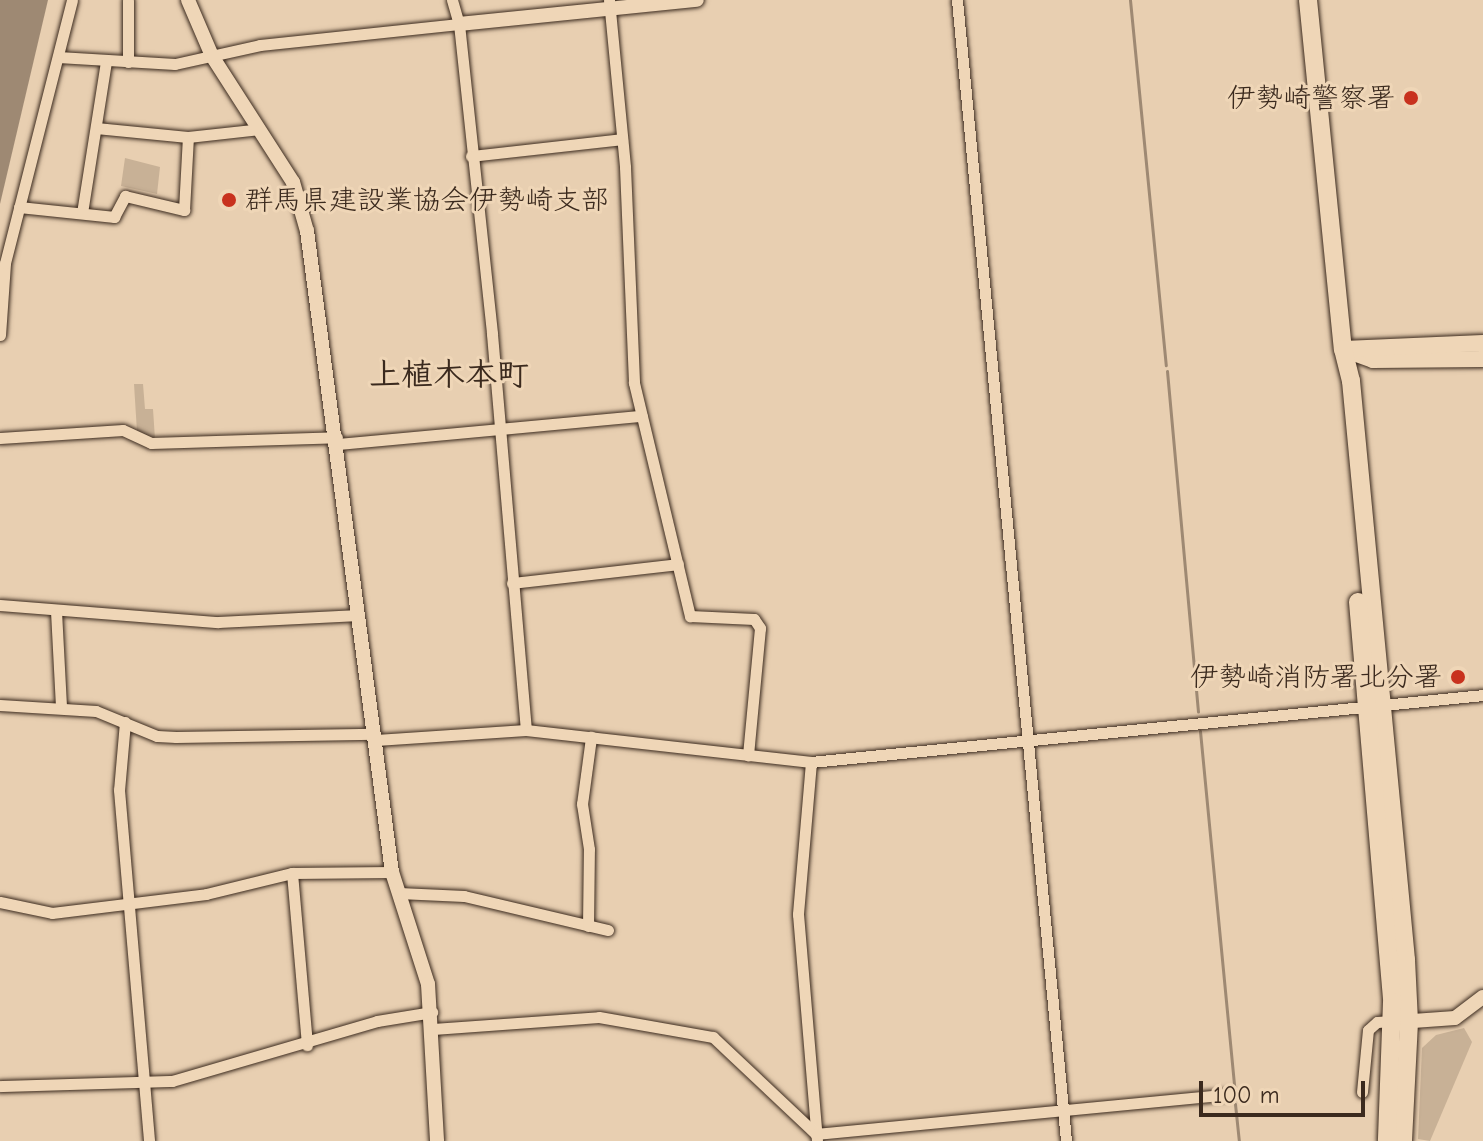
<!DOCTYPE html>
<html>
<head>
<meta charset="utf-8">
<style>
  body { margin:0 }
  #map { position:relative; width:1483px; height:1141px; overflow:hidden; background:#e8cfb1; font-family:"Comic Neue","Klee One",sans-serif }
  div>[style] { position:absolute }
  .green>* { inset:0; background:#c8b196 }
  .water>* { inset:0; background:#9e8973 }
  .stream>* { height:3px; margin:-1.5px; padding:0 1.5px; transform-origin:1.5px; border-radius:1.5px; background:#9e8973 }
  .roads { filter:drop-shadow(0 0 2px #3b2a1e) drop-shadow(0 0 2px #3b2a1e) }
  .minor>* { height:11px; margin:-5.5px; padding:0 5.5px; transform-origin:5.5px; border-radius:5.5px; background:#efd6b7 }
  .tertiary>* { height:14px; margin:-7px; padding:0 7px; transform-origin:7px; border-radius:7px; background:#efd6b7 }
  .primary>* { height:16px; margin:-8px; padding:0 8px; transform-origin:8px; border-radius:8px; background:#efd6b7 }
  .trunk>* { height:18px; margin:-9px; padding:0 9px; transform-origin:9px; border-radius:9px; background:#efd6b7 }
  .dots>* { width:22px; height:22px; translate:-50% -50%; box-sizing:border-box; border:4px solid #efd6b7; border-radius:50% }
  span { translate:-50% -50%; white-space:nowrap; text-align:center; line-height:1.15; -webkit-text-stroke:6px #efd6b7; paint-order:stroke }
  .poi-label { font-size:28px; color:#3b2a1e }
  .right { translate:-100% -50%; text-align:right }
  .left { translate:0 -50%; text-align:left }
  .quarter-label { font-size:32px; color:#3b2a1e; font-weight:700 }
  .scale { position:absolute; left:1199px; top:1081px; width:166px; height:36px; box-sizing:border-box; border:4px solid #3b2a1e; border-top:0; padding-left:10px; font-size:24px; line-height:28px; white-space:nowrap; color:#3b2a1e; -webkit-text-stroke:6px #efd6b7; paint-order:stroke }
</style>
</head>
<body>
<div id="map">
  <div class="green">
    <div style="clip-path:polygon(125px 158px,160px 167px,157px 194px,121px 186px)"></div>
    <div style="clip-path:polygon(134px 384px,143px 384px,145px 409px,153px 409px,155px 439px,137px 432px)"></div>
    <div style="clip-path:polygon(1464px 1028px,1472px 1042px,1430px 1141px,1418px 1139px,1422px 1048px,1436px 1035px)"></div>
  </div>
  <div class="water">
    <div style="clip-path:polygon(0 0,48px 0,0 204px)"></div>
  </div>
  <div class="stream">
    <div style="left:1130px;top:0;width:367px;rotate:84.4deg"></div>
    <div style="left:1167px;top:371px;width:342px;rotate:84.8deg"></div>
    <div style="left:1200px;top:731px;width:357px;rotate:84.5deg"></div>
    <div style="left:1235px;top:1104px;width:37px;rotate:84deg"></div>
  </div>
  <div class="roads">
    <div class="minor">
      <div style="left:128px;top:0;width:62px;rotate:90deg"></div>
      <div style="left:452px;top:0;width:25px;rotate:74deg"></div>
      <div style="left:459px;top:24px;width:312px;rotate:83.9deg"></div>
      <div style="left:492px;top:334px;width:397px;rotate:85.1deg"></div>
      <div style="left:609px;top:0;width:168px;rotate:84.5deg"></div>
      <div style="left:625px;top:167px;width:216px;rotate:87.6deg"></div>
      <div style="left:634px;top:383px;width:240px;rotate:76.5deg"></div>
      <div style="left:690px;top:616px;width:64px;rotate:2.7deg"></div>
      <div style="left:754px;top:619px;width:11px;rotate:56deg"></div>
      <div style="left:760px;top:628px;width:128px;rotate:95.4deg"></div>
      <div style="left:957px;top:0;width:1146px;rotate:84.54deg"></div>
      <div style="left:58px;top:57px;width:117px;rotate:3.4deg"></div>
      <div style="left:175px;top:64px;width:87px;rotate:-12.6deg"></div>
      <div style="left:260px;top:45px;width:200px;rotate:-6deg"></div>
      <div style="left:96px;top:128px;width:92px;rotate:5.6deg"></div>
      <div style="left:188px;top:137px;width:72px;rotate:-6.3deg"></div>
      <div style="left:471px;top:156px;width:152px;rotate:-6.4deg"></div>
      <div style="left:19px;top:207px;width:96px;rotate:6deg"></div>
      <div style="left:114px;top:217px;width:24px;rotate:-62deg"></div>
      <div style="left:125px;top:196px;width:61px;rotate:13.3deg"></div>
      <div style="left:184px;top:210px;width:73px;rotate:-86.9deg"></div>
      <div style="left:82px;top:213px;width:154px;rotate:-81deg"></div>
      <div style="left:0;top:335px;width:72px;rotate:-86deg"></div>
      <div style="left:5px;top:263px;width:271px;rotate:-75.7deg"></div>
      <div style="left:0;top:438px;width:123px;rotate:-3.7deg"></div>
      <div style="left:123px;top:430px;width:31px;rotate:25deg"></div>
      <div style="left:151px;top:443px;width:186px;rotate:-1.8deg"></div>
      <div style="left:338px;top:444px;width:305px;rotate:-5.3deg"></div>
      <div style="left:512px;top:583px;width:167px;rotate:-6.5deg"></div>
      <div style="left:0;top:605px;width:219px;rotate:4.5deg"></div>
      <div style="left:218px;top:622px;width:141px;rotate:-2.8deg"></div>
      <div style="left:56px;top:611px;width:95px;rotate:87deg"></div>
      <div style="left:0;top:705px;width:96px;rotate:3.6deg"></div>
      <div style="left:96px;top:711px;width:66px;rotate:22.3deg"></div>
      <div style="left:157px;top:736px;width:19px;rotate:3deg"></div>
      <div style="left:176px;top:737px;width:199px;rotate:-0.9deg"></div>
      <div style="left:125px;top:722px;width:68px;rotate:95deg"></div>
      <div style="left:119px;top:790px;width:352px;rotate:85.1deg"></div>
      <div style="left:376px;top:740px;width:150px;rotate:-3.8deg"></div>
      <div style="left:526px;top:730px;width:287px;rotate:6.4deg"></div>
      <div style="left:811px;top:762px;width:675px;rotate:-5.69deg"></div>
      <div style="left:811px;top:762px;width:153px;rotate:94.9deg"></div>
      <div style="left:798px;top:914px;width:227px;rotate:85.2deg"></div>
      <div style="left:292px;top:873px;width:173px;rotate:85deg"></div>
      <div style="left:399px;top:893px;width:65px;rotate:2.6deg"></div>
      <div style="left:464px;top:896px;width:148px;rotate:13.3deg"></div>
      <div style="left:0;top:902px;width:53px;rotate:11.9deg"></div>
      <div style="left:52px;top:913px;width:155px;rotate:-7deg"></div>
      <div style="left:206px;top:894px;width:89px;rotate:-13.7deg"></div>
      <div style="left:292px;top:873px;width:100px;rotate:-0.6deg"></div>
      <div style="left:588px;top:926px;width:77px;rotate:-89.3deg"></div>
      <div style="left:589px;top:849px;width:46px;rotate:-98.8deg"></div>
      <div style="left:582px;top:804px;width:68px;rotate:-82.3deg"></div>
      <div style="left:433px;top:1029px;width:166px;rotate:-4.1deg"></div>
      <div style="left:599px;top:1017px;width:116px;rotate:10deg"></div>
      <div style="left:713px;top:1037px;width:141px;rotate:43.3deg"></div>
      <div style="left:816px;top:1134px;width:416px;rotate:-5.5deg"></div>
      <div style="left:0;top:1086px;width:172px;rotate:-1.7deg"></div>
      <div style="left:172px;top:1081px;width:214px;rotate:-16.3deg"></div>
      <div style="left:377px;top:1021px;width:56px;rotate:-9.3deg"></div>
      <div style="left:1362px;top:1092px;width:62px;rotate:-84.5deg"></div>
      <div style="left:1368px;top:1030px;width:12px;rotate:-42deg"></div>
      <div style="left:1377px;top:1022px;width:15px;rotate:-4deg"></div>
    </div>
    <div class="tertiary">
      <div style="left:188px;top:0;width:61px;rotate:66.8deg"></div>
      <div style="left:212px;top:56px;width:150px;rotate:57.3deg"></div>
      <div style="left:293px;top:182px;width:51px;rotate:74.1deg"></div>
      <div style="left:307px;top:231px;width:647px;rotate:82.45deg"></div>
      <div style="left:392px;top:872px;width:118px;rotate:72.2deg"></div>
      <div style="left:428px;top:984px;width:157px;rotate:86.7deg"></div>
      <div style="left:459px;top:24px;width:239px;rotate:-5.8deg"></div>
      <div style="left:1399px;top:1022px;width:56px;rotate:-4.1deg"></div>
      <div style="left:1455px;top:1018px;width:35px;rotate:-37deg"></div>
    </div>
    <div class="primary">
      <div style="left:1343px;top:349px;width:32px;rotate:20deg"></div>
      <div style="left:1373px;top:360px;width:110px;rotate:-0.5deg"></div>
      <div style="left:1344px;top:349px;width:139px;rotate:-2.5deg"></div>
    </div>
    <div class="trunk">
      <div style="left:1308px;top:0;width:351px;rotate:84.3deg"></div>
      <div style="left:1343px;top:349px;width:33px;rotate:76deg"></div>
      <div style="left:1351px;top:381px;width:582px;rotate:84.57deg"></div>
      <div style="left:1406px;top:960px;width:62px;rotate:87.2deg"></div>
      <div style="left:1409px;top:1022px;width:119px;rotate:92.9deg"></div>
      <div style="left:1358px;top:602px;width:401px;rotate:85.1deg"></div>
      <div style="left:1392px;top:1002px;width:139px;rotate:92.1deg"></div>
    </div>
  </div>
  <div class="dots">
    <div style="left:1411px;top:98px;background:#c8321e"></div>
    <div style="left:229px;top:200px;background:#c8321e"></div>
    <div style="left:1458px;top:677px;background:#c8321e"></div>
  </div>
  <div class="poi-label">
    <span class="right" style="left:1395px;top:98px">伊勢崎警察署</span>
    <span class="left" style="left:245px;top:200px">群馬県建設業協会伊勢崎支部</span>
    <span class="right" style="left:1442px;top:677px">伊勢崎消防署北分署</span>
  </div>
  <div class="quarter-label">
    <span style="left:449px;top:375px">上植木本町</span>
  </div>
  <div class="scale">100 m</div>
</div>
</body>
</html>
